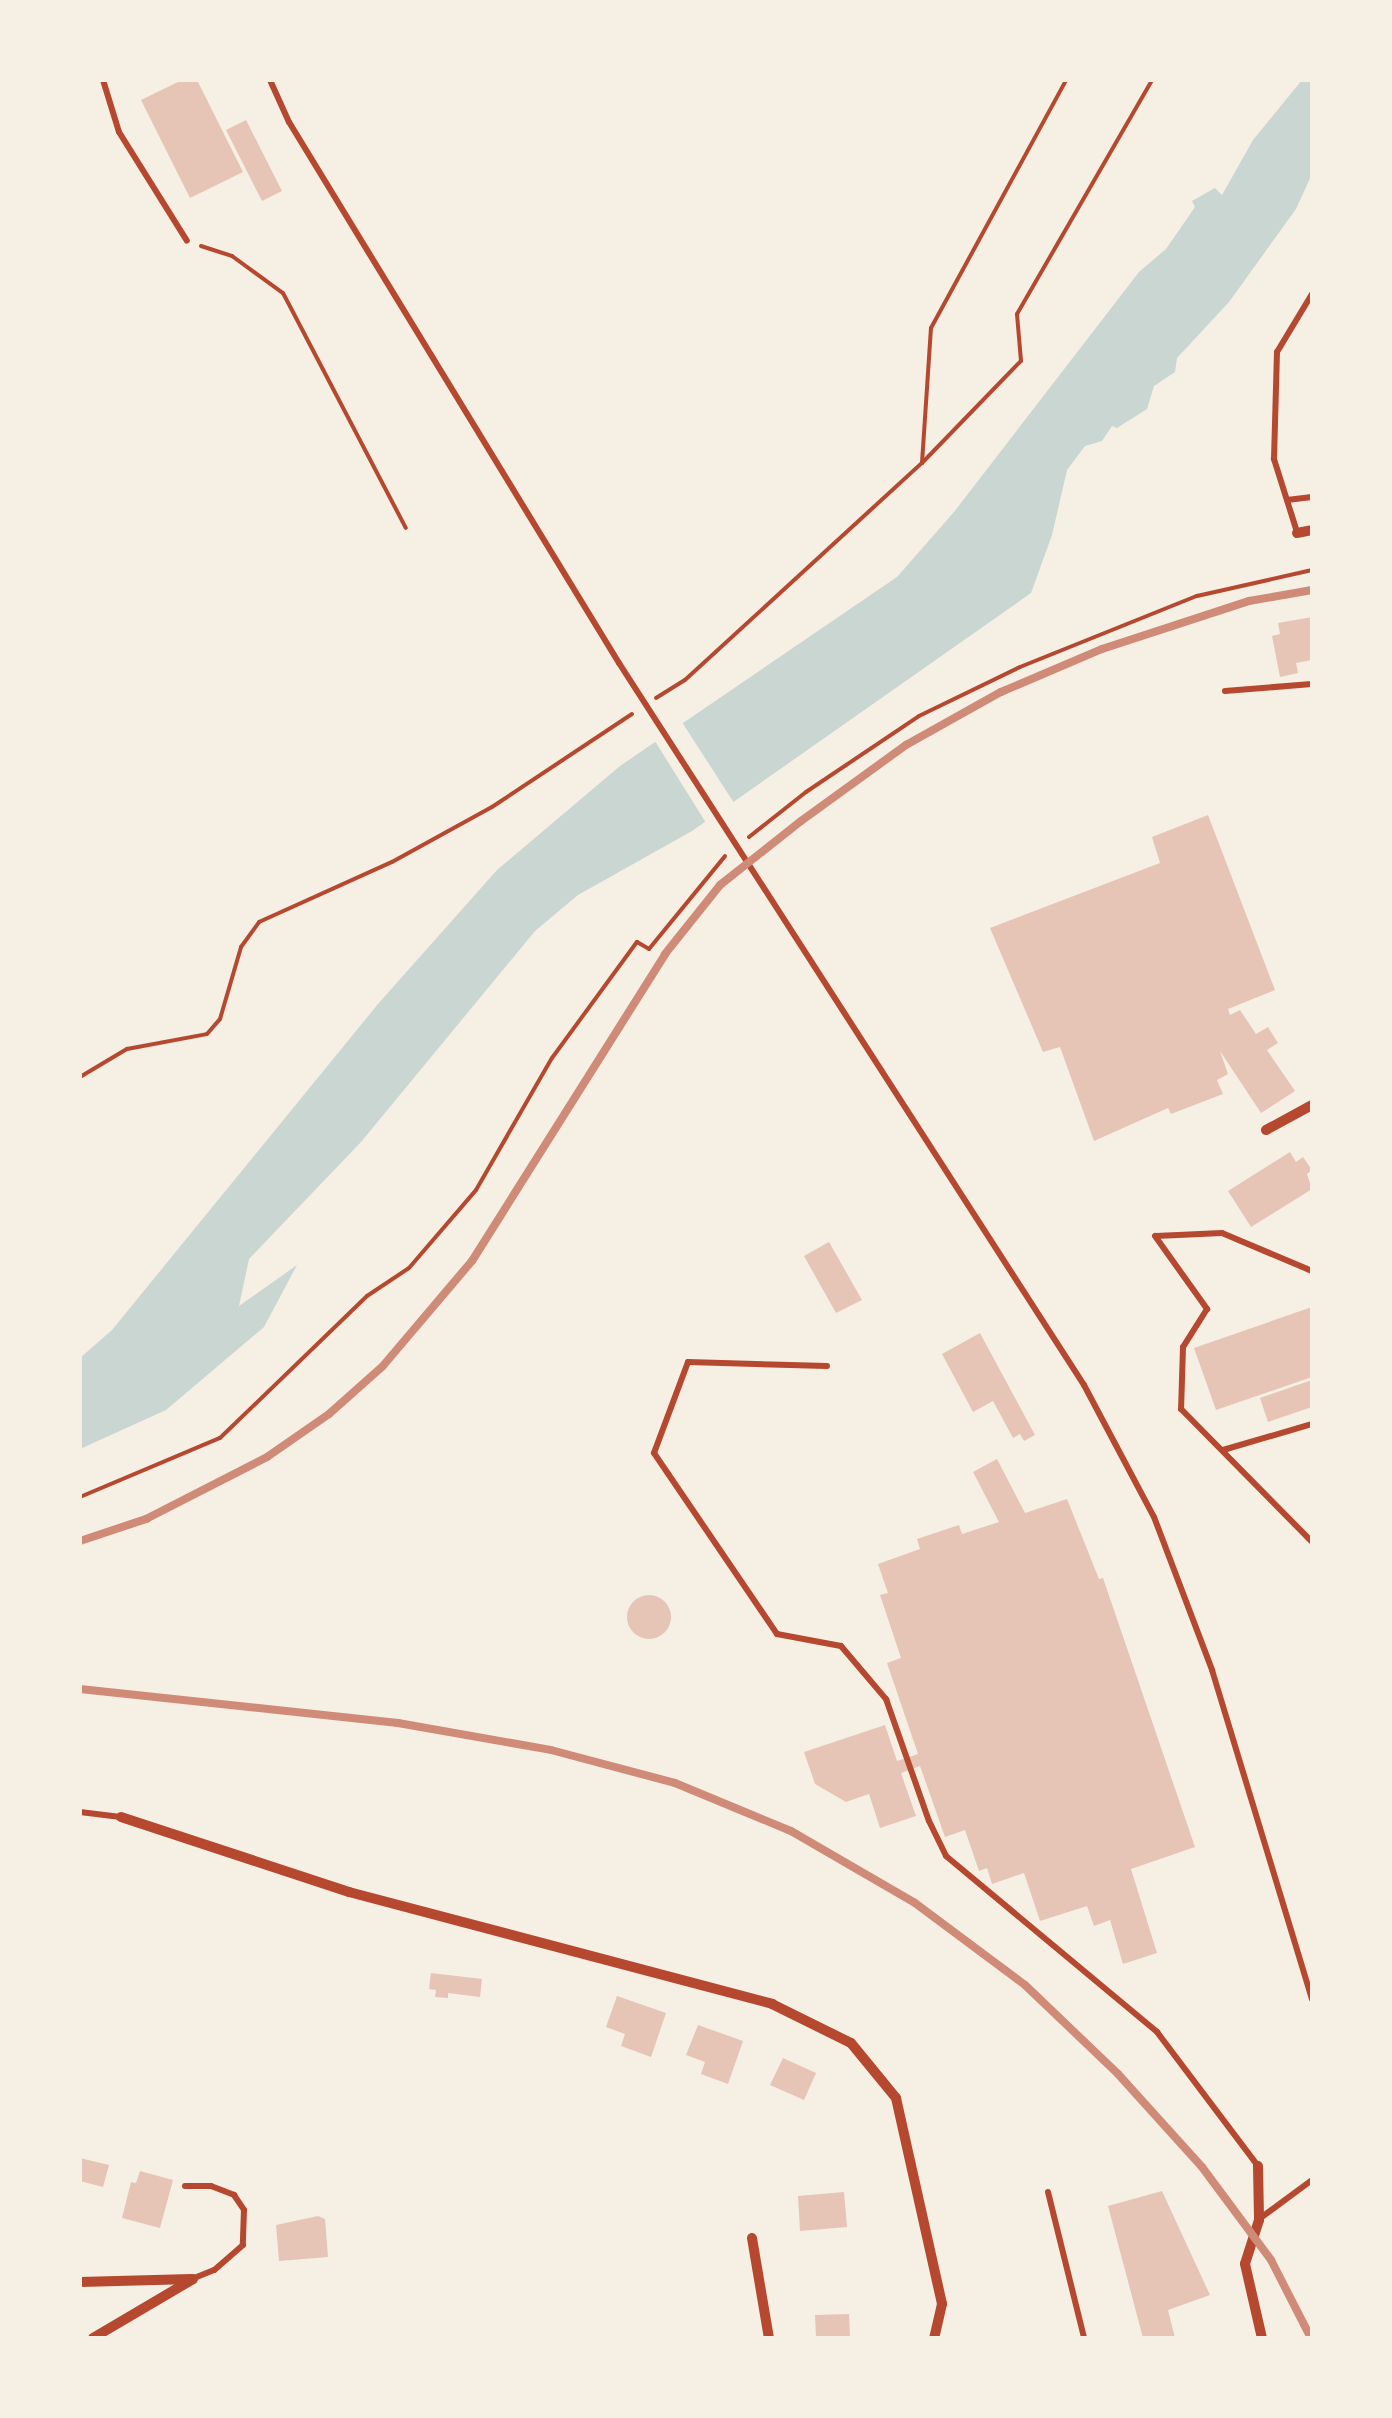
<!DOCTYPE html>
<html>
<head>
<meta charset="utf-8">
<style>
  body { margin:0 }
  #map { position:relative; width:1392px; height:2418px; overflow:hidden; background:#f6efe4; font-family:"Varela Round",sans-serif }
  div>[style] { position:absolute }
  .water>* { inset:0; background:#c9d6d2 }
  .pier>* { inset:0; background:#f6efe4 }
  .building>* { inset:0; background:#e6c5b7 }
  .round { border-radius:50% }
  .path>* { height:4px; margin:-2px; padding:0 2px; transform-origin:2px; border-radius:2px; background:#b5482f }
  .service>* { height:6px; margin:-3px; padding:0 3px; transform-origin:3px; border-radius:3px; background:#b5482f }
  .minor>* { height:10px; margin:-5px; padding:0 5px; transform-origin:5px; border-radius:5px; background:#b5482f }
  .rail>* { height:8px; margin:-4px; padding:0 4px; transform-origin:4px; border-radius:4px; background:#cf8b77 }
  span { translate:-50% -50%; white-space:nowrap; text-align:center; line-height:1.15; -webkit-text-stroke:10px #f6efe4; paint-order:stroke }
  .frame { position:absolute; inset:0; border:82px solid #f6efe4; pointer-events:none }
</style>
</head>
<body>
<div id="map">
  <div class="water">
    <div style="clip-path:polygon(1302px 80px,1312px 80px,1312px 174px,1296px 209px,1229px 302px,1177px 358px,1175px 372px,1154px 386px,1147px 409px,1117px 428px,1112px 426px,1102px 441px,1085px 446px,1067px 470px,1052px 535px,1031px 593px,692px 831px,578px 895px,535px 931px,361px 1142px,249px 1259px,239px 1306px,297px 1265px,264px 1327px,166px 1410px,80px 1449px,80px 1358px,112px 1330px,378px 1004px,497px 870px,620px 766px,897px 577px,954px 512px,1139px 272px,1166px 249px,1195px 207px,1192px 201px,1215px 188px,1222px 195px,1253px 140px)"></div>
  </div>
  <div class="pier">
    <div style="clip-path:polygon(680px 719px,736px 806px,708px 826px,653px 738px)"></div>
  </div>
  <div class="building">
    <div style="clip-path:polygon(182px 80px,197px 80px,243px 172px,190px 198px,141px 100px)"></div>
    <div style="clip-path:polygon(246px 120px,282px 191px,262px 201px,226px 130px)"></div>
    <div style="clip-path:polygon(1312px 617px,1312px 660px,1296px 663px,1298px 673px,1280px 677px,1272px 636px,1280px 634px,1278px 623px)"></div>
    <div style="clip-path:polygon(1208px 815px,1275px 990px,1228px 1009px,1230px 1015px,1240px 1010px,1256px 1034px,1268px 1027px,1278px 1043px,1267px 1050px,1295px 1091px,1261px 1113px,1220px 1051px,1228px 1074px,1217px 1080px,1223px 1094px,1171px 1114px,1168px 1108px,1094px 1141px,1060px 1047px,1043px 1052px,990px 928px,1160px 863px,1152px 837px)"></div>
    <div style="clip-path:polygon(1290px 1152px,1296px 1162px,1303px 1157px,1312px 1170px,1307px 1174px,1312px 1189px,1251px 1227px,1228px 1191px)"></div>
    <div style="clip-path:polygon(829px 1242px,862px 1300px,836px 1313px,804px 1256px)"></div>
    <div style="clip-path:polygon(1312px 1307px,1312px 1377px,1216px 1410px,1194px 1348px)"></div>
    <div style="clip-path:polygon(980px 1333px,1035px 1435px,1024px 1441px,1020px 1434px,1013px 1438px,993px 1401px,973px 1412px,942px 1354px)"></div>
    <div style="clip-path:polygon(1312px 1380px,1312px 1407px,1268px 1422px,1260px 1398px)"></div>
    <div style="clip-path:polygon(997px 1459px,1025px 1513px,1067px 1499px,1099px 1579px,1103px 1578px,1195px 1847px,1131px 1869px,1157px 1953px,1123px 1964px,1110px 1920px,1094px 1926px,1087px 1906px,1040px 1921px,1024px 1873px,992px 1884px,987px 1868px,979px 1871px,965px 1830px,945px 1837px,920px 1766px,901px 1773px,916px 1816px,880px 1828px,869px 1794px,846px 1802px,815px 1784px,804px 1752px,885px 1725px,897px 1761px,918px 1754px,887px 1663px,901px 1658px,880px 1595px,888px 1593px,878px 1564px,920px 1549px,917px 1539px,959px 1525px,962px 1534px,999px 1522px,973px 1472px)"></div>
    <div class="round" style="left:627px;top:1595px;width:44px;height:44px"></div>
    <div style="clip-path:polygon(431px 1973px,482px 1979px,480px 1997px,448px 1993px,448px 1998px,435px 1997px,436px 1990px,429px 1989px)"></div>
    <div style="clip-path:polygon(617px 1996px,666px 2013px,651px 2057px,621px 2046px,625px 2034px,606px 2027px)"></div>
    <div style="clip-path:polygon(698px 2025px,743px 2041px,728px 2084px,701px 2074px,705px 2062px,686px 2055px)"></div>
    <div style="clip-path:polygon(783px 2058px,816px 2073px,804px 2100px,770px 2085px)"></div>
    <div style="clip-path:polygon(80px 2158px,109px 2165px,103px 2187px,80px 2181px)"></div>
    <div style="clip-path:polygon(140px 2171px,173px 2180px,160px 2228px,122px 2218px,131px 2182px,136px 2183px)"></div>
    <div style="clip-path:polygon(1162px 2191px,1210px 2295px,1168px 2310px,1175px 2338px,1143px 2338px,1108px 2206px)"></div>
    <div style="clip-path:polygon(844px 2192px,847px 2227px,800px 2231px,798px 2196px)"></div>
    <div style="clip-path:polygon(318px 2216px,325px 2219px,328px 2257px,279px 2261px,276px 2225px)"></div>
    <div style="clip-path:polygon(849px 2314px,850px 2338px,816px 2338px,815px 2315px)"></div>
  </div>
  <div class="path">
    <div style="left:201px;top:246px;width:33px;rotate:18deg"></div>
    <div style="left:232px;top:256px;width:63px;rotate:36deg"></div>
    <div style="left:283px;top:293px;width:265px;rotate:62.4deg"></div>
    <div style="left:922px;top:463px;width:135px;rotate:-86.2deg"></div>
    <div style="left:931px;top:328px;width:282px;rotate:-61.4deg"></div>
    <div style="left:656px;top:698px;width:34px;rotate:-32deg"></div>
    <div style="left:685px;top:680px;width:321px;rotate:-42.5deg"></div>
    <div style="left:922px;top:463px;width:142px;rotate:-45.9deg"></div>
    <div style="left:1021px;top:361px;width:47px;rotate:-94.9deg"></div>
    <div style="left:1017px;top:314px;width:270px;rotate:-60deg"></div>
    <div style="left:749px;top:837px;width:73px;rotate:-38.3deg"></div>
    <div style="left:806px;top:792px;width:136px;rotate:-33.9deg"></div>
    <div style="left:919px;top:716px;width:112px;rotate:-25.9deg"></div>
    <div style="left:1020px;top:667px;width:191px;rotate:-21.9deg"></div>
    <div style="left:1197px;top:596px;width:118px;rotate:-12.7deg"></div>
    <div style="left:80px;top:1077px;width:55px;rotate:-30.8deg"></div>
    <div style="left:127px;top:1049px;width:81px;rotate:-10.6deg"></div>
    <div style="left:207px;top:1034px;width:20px;rotate:-49deg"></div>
    <div style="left:220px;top:1019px;width:75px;rotate:-73.7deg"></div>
    <div style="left:241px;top:947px;width:31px;rotate:-54deg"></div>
    <div style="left:259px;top:922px;width:146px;rotate:-24.3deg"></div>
    <div style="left:392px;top:862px;width:114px;rotate:-28.8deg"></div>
    <div style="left:492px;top:807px;width:168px;rotate:-33.6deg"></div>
    <div style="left:80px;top:1497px;width:152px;rotate:-22.9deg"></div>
    <div style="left:220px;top:1438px;width:204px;rotate:-44deg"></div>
    <div style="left:367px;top:1296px;width:50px;rotate:-33.7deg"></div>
    <div style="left:409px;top:1268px;width:103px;rotate:-49.3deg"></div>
    <div style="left:476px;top:1190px;width:152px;rotate:-60.1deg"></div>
    <div style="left:552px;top:1058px;width:144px;rotate:-53.8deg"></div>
    <div style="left:637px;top:942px;width:14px;rotate:30deg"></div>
    <div style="left:649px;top:949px;width:120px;rotate:-50.7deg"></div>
  </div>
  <div class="service">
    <div style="left:103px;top:80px;width:54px;rotate:72.9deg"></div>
    <div style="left:119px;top:132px;width:128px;rotate:58deg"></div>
    <div style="left:270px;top:80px;width:46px;rotate:65.7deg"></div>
    <div style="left:289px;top:122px;width:634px;rotate:58.62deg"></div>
    <div style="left:619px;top:663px;width:859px;rotate:57.22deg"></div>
    <div style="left:1084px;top:1385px;width:149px;rotate:62.1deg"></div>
    <div style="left:1154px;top:1517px;width:164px;rotate:69.2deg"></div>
    <div style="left:1212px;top:1670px;width:344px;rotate:73.1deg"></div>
    <div style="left:1287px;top:500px;width:25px;rotate:-7deg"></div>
    <div style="left:1297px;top:532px;width:77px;rotate:-107.5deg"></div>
    <div style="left:1274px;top:459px;width:107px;rotate:-88.4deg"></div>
    <div style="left:1277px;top:352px;width:68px;rotate:-58.9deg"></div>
    <div style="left:1225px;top:691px;width:87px;rotate:-4.6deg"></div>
    <div style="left:1155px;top:1236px;width:90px;rotate:54.5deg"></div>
    <div style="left:1207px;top:1309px;width:45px;rotate:122.3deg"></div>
    <div style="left:1183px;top:1347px;width:62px;rotate:91.8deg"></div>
    <div style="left:1181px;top:1409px;width:187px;rotate:45.4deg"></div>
    <div style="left:1156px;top:1236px;width:66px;rotate:-2.6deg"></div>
    <div style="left:1222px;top:1233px;width:98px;rotate:22.9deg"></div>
    <div style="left:827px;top:1366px;width:139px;rotate:-178.4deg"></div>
    <div style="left:688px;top:1362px;width:97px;rotate:110.5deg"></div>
    <div style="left:654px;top:1453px;width:219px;rotate:55.8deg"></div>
    <div style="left:777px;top:1634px;width:65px;rotate:10.6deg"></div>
    <div style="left:841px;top:1646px;width:70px;rotate:49.7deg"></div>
    <div style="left:886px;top:1699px;width:129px;rotate:70.6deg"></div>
    <div style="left:929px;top:1821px;width:39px;rotate:64deg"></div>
    <div style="left:946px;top:1856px;width:275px;rotate:39.8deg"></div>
    <div style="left:1157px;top:2032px;width:168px;rotate:53deg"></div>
    <div style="left:1223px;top:1450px;width:93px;rotate:-16.3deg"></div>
    <div style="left:80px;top:1812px;width:41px;rotate:7deg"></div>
    <div style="left:185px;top:2186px;width:26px"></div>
    <div style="left:211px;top:2186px;width:25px;rotate:21deg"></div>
    <div style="left:234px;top:2195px;width:18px;rotate:56deg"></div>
    <div style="left:244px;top:2210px;width:35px;rotate:92deg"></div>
    <div style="left:243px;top:2245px;width:38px;rotate:139deg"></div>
    <div style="left:214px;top:2270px;width:22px;rotate:158deg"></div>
    <div style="left:1048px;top:2192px;width:150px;rotate:76.1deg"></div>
    <div style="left:1259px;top:2219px;width:66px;rotate:-36.3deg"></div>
  </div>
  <div class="minor">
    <div style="left:1297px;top:533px;width:15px;rotate:-11deg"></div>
    <div style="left:1266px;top:1130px;width:52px;rotate:-28.5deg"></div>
    <div style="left:121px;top:1817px;width:240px;rotate:18.2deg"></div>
    <div style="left:349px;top:1892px;width:438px;rotate:14.8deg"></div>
    <div style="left:772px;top:2004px;width:88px;rotate:26.3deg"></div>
    <div style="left:851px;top:2043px;width:71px;rotate:50.7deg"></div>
    <div style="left:896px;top:2098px;width:211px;rotate:77.4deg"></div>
    <div style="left:942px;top:2304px;width:35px;rotate:103deg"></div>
    <div style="left:1258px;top:2166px;width:54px;rotate:88.9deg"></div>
    <div style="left:1259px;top:2220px;width:46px;rotate:107.7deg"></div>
    <div style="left:1245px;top:2264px;width:76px;rotate:77.1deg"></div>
    <div style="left:752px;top:2238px;width:101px;rotate:80.4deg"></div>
    <div style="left:80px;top:2282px;width:112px;rotate:-1.5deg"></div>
    <div style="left:93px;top:2338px;width:116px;rotate:-30.5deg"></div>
  </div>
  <div class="rail">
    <div style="left:80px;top:1541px;width:70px;rotate:-18.4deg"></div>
    <div style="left:146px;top:1519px;width:136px;rotate:-27.1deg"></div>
    <div style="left:267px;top:1457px;width:75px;rotate:-34.7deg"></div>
    <div style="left:329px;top:1414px;width:71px;rotate:-41.6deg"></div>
    <div style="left:382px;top:1367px;width:139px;rotate:-49.7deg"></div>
    <div style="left:472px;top:1261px;width:363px;rotate:-57.8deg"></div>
    <div style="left:665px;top:954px;width:88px;rotate:-51.4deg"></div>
    <div style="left:720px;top:885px;width:103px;rotate:-38.3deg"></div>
    <div style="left:801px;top:821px;width:130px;rotate:-35.9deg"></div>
    <div style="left:906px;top:745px;width:109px;rotate:-29.2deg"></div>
    <div style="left:1001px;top:692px;width:110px;rotate:-23.1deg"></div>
    <div style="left:1102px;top:649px;width:155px;rotate:-18.1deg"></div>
    <div style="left:1249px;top:601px;width:64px;rotate:-9.9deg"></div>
    <div style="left:80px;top:1689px;width:320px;rotate:6.1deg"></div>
    <div style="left:398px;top:1723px;width:155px;rotate:10deg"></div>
    <div style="left:551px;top:1750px;width:128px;rotate:14.9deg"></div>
    <div style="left:675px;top:1783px;width:126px;rotate:22.5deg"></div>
    <div style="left:791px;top:1831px;width:143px;rotate:30.1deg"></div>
    <div style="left:915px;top:1903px;width:137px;rotate:36.7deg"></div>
    <div style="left:1025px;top:1985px;width:129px;rotate:43.7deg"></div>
    <div style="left:1118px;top:2074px;width:125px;rotate:47.9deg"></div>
    <div style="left:1202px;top:2167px;width:116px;rotate:53.4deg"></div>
    <div style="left:1271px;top:2260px;width:88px;rotate:62.9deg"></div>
  </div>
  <div class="frame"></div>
</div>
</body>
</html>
